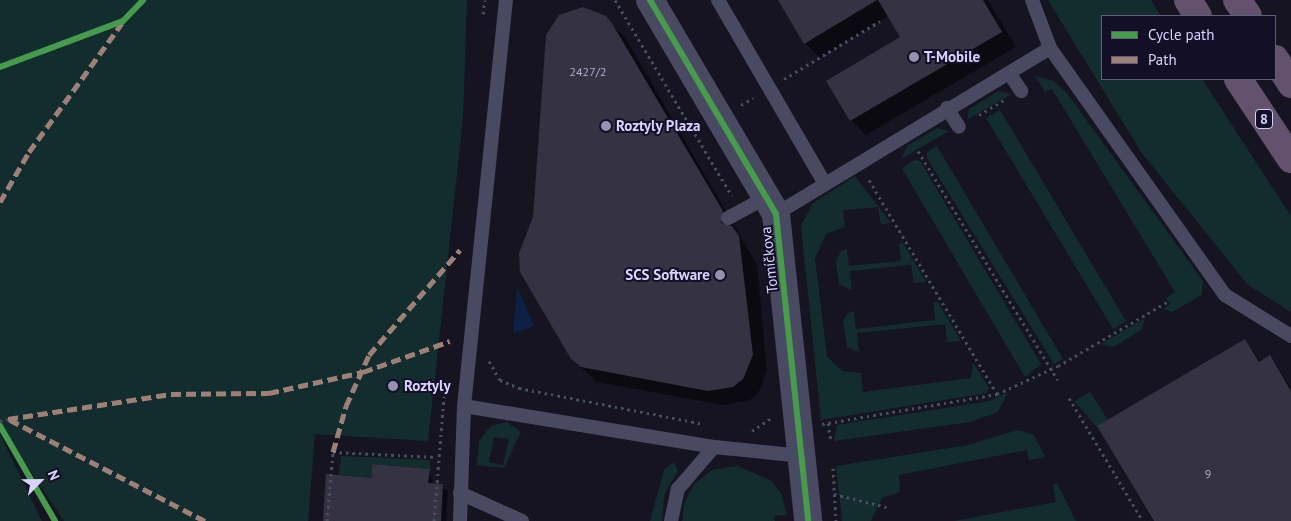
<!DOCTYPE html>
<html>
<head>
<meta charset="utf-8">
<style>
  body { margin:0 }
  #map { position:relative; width:1291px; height:521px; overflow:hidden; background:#161421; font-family:"PT Sans",sans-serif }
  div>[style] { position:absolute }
  .green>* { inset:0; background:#132c2d }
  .water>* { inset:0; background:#0d2144 }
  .shadow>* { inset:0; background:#0007 }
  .building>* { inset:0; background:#343243 }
  .path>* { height:3px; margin-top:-1.5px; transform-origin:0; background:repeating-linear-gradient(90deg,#44505f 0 2.5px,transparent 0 6.5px) }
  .service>* { height:14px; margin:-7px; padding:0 7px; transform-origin:7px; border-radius:7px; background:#4a4962 }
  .minor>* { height:28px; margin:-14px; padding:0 14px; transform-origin:14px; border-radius:14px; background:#4a4962 }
  .trunk>* { height:28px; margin:-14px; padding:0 14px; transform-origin:14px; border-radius:14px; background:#62526e }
  .quiet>* { height:5px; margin-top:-2.5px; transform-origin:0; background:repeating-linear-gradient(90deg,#9e8076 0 10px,transparent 0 15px) }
  .cycleway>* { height:6px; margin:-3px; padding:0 3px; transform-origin:3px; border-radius:3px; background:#469c4c }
  .dots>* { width:14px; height:14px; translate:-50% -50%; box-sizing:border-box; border:2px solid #130f26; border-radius:50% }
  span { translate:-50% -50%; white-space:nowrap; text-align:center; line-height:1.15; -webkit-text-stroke:4px #130f26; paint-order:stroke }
  .number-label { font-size:12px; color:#b0acd0 }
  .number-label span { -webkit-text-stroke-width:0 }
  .shield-label span { padding:1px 4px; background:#130f26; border:1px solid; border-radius:4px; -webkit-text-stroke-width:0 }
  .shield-label { font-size:14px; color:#d9d4ff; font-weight:700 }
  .poi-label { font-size:15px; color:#d9d4ff; font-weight:700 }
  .left { translate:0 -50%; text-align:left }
  .right { translate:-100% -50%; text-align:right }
  .street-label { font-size:15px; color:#d9d4ff }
  .legend { position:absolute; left:1101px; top:15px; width:175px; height:65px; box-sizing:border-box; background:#130f26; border:1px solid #625e7d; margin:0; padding:6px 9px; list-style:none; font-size:15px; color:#d9d4ff }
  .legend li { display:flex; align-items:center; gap:10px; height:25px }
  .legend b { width:25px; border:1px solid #625e7d }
  .north { position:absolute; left:15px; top:456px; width:50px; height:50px; -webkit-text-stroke:4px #130f26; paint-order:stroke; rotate:67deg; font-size:14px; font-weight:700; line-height:20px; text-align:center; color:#d9d4ff }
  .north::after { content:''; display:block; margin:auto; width:18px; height:22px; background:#d9d4ff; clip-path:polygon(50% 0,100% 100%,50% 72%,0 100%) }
</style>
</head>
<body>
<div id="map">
  <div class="green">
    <div style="clip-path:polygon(0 0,467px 0,463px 119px,428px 441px,315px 434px,308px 521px,64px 521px,0 426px)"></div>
    <div style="clip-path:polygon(1048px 0,1151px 0,1161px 16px,1102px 16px,1102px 79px,1202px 79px,1291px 216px,1291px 312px,1248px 285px,1141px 152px)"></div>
    <div style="clip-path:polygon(1035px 76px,1054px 81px,1067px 93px,1203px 281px,1202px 295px,1172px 312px,1163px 309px,1170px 304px,1166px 298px,1175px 292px,1052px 89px,1045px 92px)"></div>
    <div style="clip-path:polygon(999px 91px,1011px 94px,967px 120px,969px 109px)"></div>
    <div style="clip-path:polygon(1000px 110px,1126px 321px,1113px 329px,986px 118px)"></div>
    <div style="clip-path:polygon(937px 128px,949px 131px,901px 159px,907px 146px)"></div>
    <div style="clip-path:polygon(937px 146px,1063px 359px,1054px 364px,927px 158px,927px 152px)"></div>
    <div style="clip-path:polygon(914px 160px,920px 161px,1041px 364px,1025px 377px,904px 172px,902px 168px)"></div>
    <div style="clip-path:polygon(855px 176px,891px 223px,881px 224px,878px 207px,843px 210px,845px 227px,826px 234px,815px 259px,827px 356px,842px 371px,861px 373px,863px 392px,971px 378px,973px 362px,989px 388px,987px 393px,821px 420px,801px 226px,813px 203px)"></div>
    <div style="clip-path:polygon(903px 243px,926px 282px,914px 283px,911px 265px,850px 271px,852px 290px,839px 284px,836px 262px,841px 251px,847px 249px,849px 266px,901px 261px,899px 244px)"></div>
    <div style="clip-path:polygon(938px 302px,961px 341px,947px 342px,945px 324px,857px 333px,859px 352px,847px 347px,843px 321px,848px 313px,854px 311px,856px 329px,935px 320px,933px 303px)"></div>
    <div style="clip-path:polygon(1145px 318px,1142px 329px,1114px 347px,1101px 344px)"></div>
    <div style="clip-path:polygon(1008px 392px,998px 412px,970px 422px,834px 441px,837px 425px,990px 401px)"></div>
    <div style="clip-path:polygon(1090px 392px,1108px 420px,1097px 427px,1074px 401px)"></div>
    <div style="clip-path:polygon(evenodd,507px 422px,521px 432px,504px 468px,477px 465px,479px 441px,491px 426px,507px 422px,494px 437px,509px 439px,503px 465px,489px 462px,494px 437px)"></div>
    <div style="clip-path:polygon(1018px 430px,1034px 435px,1045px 457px,1029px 460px,1027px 450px,899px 475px,900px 492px,882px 498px,871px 521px,842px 521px,836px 466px,968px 445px)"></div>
    <div style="clip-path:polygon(0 434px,42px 521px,0 521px)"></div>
    <div style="clip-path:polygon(341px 456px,430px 460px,430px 469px,373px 464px,372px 478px,339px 475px)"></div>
    <div style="clip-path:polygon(674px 462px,678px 471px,665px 493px,662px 521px,650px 521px,664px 470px)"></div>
    <div style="clip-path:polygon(738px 466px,770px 480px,781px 493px,787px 515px,774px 516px,775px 521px,682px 521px,684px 504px,694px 484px,712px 470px)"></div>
    <div style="clip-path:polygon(1057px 483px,1076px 521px,954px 521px,1056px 502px,1053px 485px)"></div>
  </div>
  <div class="water">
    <div style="clip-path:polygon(517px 286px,534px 326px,513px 334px)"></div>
  </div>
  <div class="shadow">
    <div style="clip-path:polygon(789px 0,988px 0,1016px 47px,866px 135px,851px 120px,902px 37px,889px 16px,820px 58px,805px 43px)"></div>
    <div style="clip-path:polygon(609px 22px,625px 37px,757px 265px,767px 371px,758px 394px,748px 401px,723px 405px,597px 382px,573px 360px)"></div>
    <div style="clip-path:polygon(1245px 340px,1261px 362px,1270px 357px,1276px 364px,1291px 388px,1291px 521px,1153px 521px,1099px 427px)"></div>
    <div style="clip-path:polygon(429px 471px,433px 485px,448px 491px,446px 521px,324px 521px,373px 479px)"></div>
  </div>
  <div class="building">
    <div style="clip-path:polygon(778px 0,877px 0,804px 44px)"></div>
    <div style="clip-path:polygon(878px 0,983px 0,1002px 32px,850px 121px,826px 81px,900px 37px)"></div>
    <div style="clip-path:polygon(583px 7px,606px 16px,613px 25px,723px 211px,721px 223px,732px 226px,739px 236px,753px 355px,743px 379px,733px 387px,708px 391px,581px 367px,571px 359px,520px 272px,519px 253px,533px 217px,546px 35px,559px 15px)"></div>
    <div style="clip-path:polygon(1245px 339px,1259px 362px,1270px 355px,1291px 391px,1291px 521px,1154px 521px,1097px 426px)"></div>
    <div style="clip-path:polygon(372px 464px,430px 469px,428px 483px,443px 484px,441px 521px,323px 521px,326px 474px,372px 478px)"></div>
  </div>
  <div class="path">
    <div style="left:615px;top:0;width:228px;rotate:59.2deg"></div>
    <div style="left:483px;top:14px;width:14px;rotate:-82deg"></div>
    <div style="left:784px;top:79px;width:112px;rotate:-31.1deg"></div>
    <div style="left:741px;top:105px;width:14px;rotate:-30deg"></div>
    <div style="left:979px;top:115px;width:31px;rotate:-31deg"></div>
    <div style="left:918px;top:151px;width:268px;rotate:58.6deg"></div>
    <div style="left:869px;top:180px;width:249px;rotate:59.1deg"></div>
    <div style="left:489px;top:361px;width:22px;rotate:60deg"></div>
    <div style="left:500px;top:380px;width:21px;rotate:23deg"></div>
    <div style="left:519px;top:388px;width:188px;rotate:11deg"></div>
    <div style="left:1069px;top:398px;width:144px;rotate:59deg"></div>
    <div style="left:0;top:421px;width:8px;rotate:-14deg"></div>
    <div style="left:828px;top:423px;width:18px;rotate:81deg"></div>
    <div style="left:822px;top:424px;width:178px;rotate:-9.7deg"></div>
    <div style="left:997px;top:394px;width:67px;rotate:-24.7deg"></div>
    <div style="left:1058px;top:366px;width:129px;rotate:-30.4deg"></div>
    <div style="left:752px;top:431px;width:23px;rotate:-34deg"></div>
    <div style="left:833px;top:468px;width:53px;rotate:86.8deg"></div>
    <div style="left:834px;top:494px;width:54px;rotate:14deg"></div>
    <div style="left:327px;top:521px;width:69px;rotate:-85deg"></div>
    <div style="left:333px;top:452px;width:104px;rotate:2.8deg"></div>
    <div style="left:434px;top:521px;width:125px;rotate:-85.4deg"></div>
  </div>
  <div class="service">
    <div style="left:718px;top:0;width:211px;rotate:59.8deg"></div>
    <div style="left:1032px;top:0;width:51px;rotate:69.4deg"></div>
    <div style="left:1009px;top:73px;width:22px;rotate:56deg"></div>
    <div style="left:947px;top:108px;width:22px;rotate:58deg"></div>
    <div style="left:776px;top:214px;width:320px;rotate:-31.2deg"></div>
    <div style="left:1050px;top:48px;width:303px;rotate:54.7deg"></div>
    <div style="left:1225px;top:295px;width:78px;rotate:31.8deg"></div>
    <div style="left:728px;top:218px;width:44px;rotate:-28.3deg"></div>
    <div style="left:464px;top:406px;width:253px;rotate:9.3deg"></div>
    <div style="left:714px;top:447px;width:88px;rotate:5.8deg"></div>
    <div style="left:460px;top:493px;width:68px;rotate:24.3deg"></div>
    <div style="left:460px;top:521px;width:115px;rotate:-88deg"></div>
    <div style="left:464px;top:406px;width:408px;rotate:-84.1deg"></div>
    <div style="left:671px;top:521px;width:33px;rotate:-78deg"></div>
    <div style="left:678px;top:489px;width:55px;rotate:-49.4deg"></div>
  </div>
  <div class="minor">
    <div style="left:650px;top:0;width:248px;rotate:59.5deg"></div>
    <div style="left:776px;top:214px;width:309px;rotate:84deg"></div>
  </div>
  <div class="trunk">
    <div style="left:1188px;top:0;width:19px;rotate:58deg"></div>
    <div style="left:1237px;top:0;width:19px;rotate:55deg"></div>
    <div style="left:1275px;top:59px;width:30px;rotate:57deg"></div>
    <div style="left:1238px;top:79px;width:96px;rotate:56.5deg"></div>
  </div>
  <div class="quiet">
    <div style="left:0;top:202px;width:58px;rotate:-59.9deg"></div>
    <div style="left:29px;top:152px;width:159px;rotate:-54.2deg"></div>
    <div style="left:333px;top:452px;width:48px;rotate:-74.2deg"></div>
    <div style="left:346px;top:406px;width:56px;rotate:-65.7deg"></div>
    <div style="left:369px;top:355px;width:139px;rotate:-49.1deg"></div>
    <div style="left:205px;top:521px;width:222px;rotate:-152.6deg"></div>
    <div style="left:8px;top:419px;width:165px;rotate:-8.7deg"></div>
    <div style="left:171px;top:394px;width:98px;rotate:-0.6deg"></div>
    <div style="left:269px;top:393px;width:96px;rotate:-12.6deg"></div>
    <div style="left:363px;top:372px;width:92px;rotate:-19.6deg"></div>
  </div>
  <div class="cycleway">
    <div style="left:650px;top:0;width:248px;rotate:59.5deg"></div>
    <div style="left:776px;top:214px;width:309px;rotate:84deg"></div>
    <div style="left:0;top:67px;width:131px;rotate:-20.5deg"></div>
    <div style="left:123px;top:21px;width:29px;rotate:-46deg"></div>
    <div style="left:0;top:426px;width:110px;rotate:59.9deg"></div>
  </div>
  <div class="dots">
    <div style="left:914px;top:57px;background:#9591b1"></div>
    <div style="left:606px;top:126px;background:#9591b1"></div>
    <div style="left:720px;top:275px;background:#9591b1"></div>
    <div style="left:393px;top:386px;background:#9591b1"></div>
  </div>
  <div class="number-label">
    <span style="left:588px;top:72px">2427/2</span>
    <span style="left:1208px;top:474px">9</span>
  </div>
  <div class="shield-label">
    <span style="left:1264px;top:119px">8</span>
  </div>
  <div class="poi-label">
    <span class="left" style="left:924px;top:57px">T-Mobile</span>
    <span class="left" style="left:616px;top:126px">Roztyly Plaza</span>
    <span class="right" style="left:710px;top:275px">SCS Software</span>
    <span class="left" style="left:404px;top:386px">Roztyly</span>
  </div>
  <div class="street-label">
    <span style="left:769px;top:260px;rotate:-96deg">Tomíčkova</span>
  </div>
  <ul class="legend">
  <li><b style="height:6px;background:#469c4c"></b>Cycle path</li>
  <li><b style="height:6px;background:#9e8076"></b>Path</li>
  </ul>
  <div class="north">N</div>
</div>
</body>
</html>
